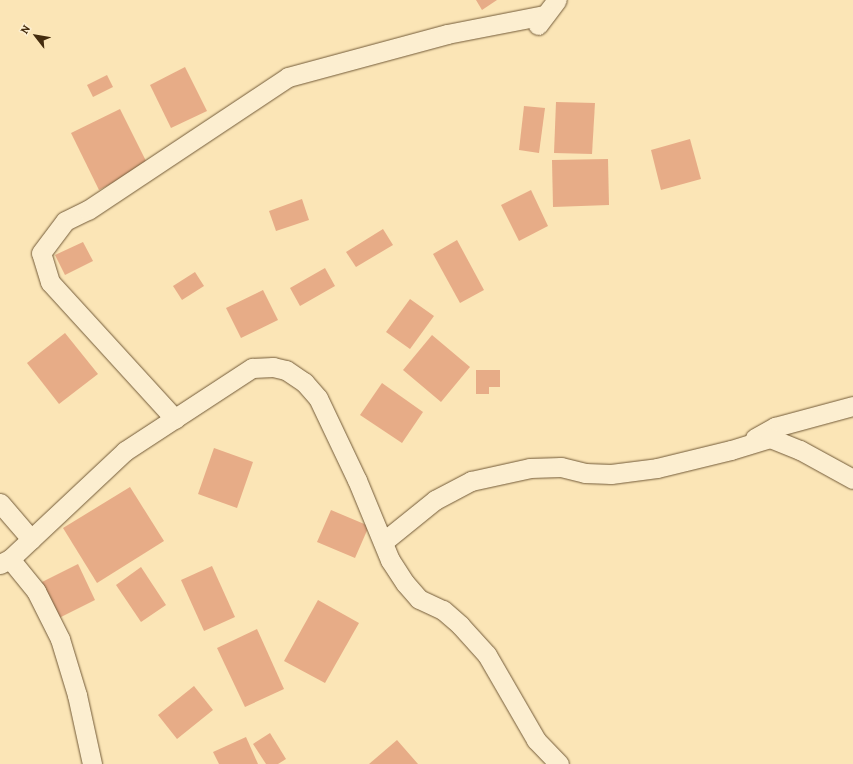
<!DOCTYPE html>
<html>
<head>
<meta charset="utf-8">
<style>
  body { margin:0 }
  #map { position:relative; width:853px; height:764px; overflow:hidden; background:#fbe5b6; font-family:Alegreya,serif }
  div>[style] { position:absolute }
  .building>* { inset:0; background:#e7ac87 }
  .roads { filter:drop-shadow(0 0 1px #725a38) drop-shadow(0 0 1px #725a38) }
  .minor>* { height:19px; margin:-9.5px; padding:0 9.5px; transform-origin:9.5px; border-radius:9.5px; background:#fceed0 }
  span { translate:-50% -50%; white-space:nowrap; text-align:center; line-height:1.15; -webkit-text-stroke:3px #fceed0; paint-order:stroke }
  .north { position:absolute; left:16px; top:16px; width:40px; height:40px; -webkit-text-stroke:3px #fceed0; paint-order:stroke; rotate:301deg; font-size:11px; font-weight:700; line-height:16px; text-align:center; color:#442c0e }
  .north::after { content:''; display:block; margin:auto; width:14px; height:18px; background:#442c0e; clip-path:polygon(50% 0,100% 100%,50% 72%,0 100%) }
</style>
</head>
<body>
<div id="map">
  <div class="building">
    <div style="clip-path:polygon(476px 0,497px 0,482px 10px)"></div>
    <div style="clip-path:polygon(185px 67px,207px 111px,171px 128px,150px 85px)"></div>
    <div style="clip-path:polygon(107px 75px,113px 87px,93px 97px,87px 85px)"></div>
    <div style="clip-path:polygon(556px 102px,595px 103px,592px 154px,554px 153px)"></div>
    <div style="clip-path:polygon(524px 106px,545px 108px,539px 153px,519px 150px)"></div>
    <div style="clip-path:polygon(120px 109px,148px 165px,99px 190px,71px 133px)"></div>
    <div style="clip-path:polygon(690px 139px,701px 179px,661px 190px,651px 150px)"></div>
    <div style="clip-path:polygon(608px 159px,609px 205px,553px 207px,552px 160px)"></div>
    <div style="clip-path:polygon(531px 190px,548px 226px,519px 241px,501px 205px)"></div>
    <div style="clip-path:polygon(302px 199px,309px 220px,276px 231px,269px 211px)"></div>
    <div style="clip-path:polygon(383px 229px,393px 245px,356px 267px,346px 252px)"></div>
    <div style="clip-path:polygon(457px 240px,484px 290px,460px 303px,433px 254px)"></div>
    <div style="clip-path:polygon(83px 242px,93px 261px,65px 275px,55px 255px)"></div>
    <div style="clip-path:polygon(325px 268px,335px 286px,300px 306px,290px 288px)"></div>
    <div style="clip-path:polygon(195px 272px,204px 286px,182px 300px,173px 286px)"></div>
    <div style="clip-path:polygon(263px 290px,278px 320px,241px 338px,226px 308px)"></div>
    <div style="clip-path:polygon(410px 299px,434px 316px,410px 349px,386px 332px)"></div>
    <div style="clip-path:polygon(65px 333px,98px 374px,59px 404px,27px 363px)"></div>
    <div style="clip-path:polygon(432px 335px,470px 367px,441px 402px,403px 370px)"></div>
    <div style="clip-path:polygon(476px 370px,500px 370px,500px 387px,489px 387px,489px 394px,476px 394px)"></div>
    <div style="clip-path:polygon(382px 383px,423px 412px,402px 443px,360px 415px)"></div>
    <div style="clip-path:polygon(214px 448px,253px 462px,237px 508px,198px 494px)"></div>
    <div style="clip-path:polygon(130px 487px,164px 541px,97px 583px,63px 528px)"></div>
    <div style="clip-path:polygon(331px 510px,369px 526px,355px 558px,317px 542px)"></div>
    <div style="clip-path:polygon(78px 564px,95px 600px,59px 618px,42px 582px)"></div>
    <div style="clip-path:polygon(212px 566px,235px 617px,204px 631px,181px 580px)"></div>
    <div style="clip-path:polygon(141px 567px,166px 605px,141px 622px,116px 585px)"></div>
    <div style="clip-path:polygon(318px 600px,359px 623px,325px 683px,284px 661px)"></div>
    <div style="clip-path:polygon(257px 629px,284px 689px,245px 707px,217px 648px)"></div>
    <div style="clip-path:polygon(194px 686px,213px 710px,177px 739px,158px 715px)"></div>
    <div style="clip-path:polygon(270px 733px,286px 759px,278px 764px,266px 764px,253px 744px)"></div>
    <div style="clip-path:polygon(246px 737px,258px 764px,219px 764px,213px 752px)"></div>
    <div style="clip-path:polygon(397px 740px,418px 764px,369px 764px)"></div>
  </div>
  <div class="roads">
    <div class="minor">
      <div style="left:538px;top:25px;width:31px;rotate:-53deg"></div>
      <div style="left:175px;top:419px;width:185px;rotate:-132.4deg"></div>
      <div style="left:50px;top:282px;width:30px;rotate:-107deg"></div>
      <div style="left:41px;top:253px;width:40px;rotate:-53deg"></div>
      <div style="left:65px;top:221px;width:25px;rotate:-26deg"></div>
      <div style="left:88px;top:210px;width:240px;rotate:-33.6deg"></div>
      <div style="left:288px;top:77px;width:165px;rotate:-15.1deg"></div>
      <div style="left:447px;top:34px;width:100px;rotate:-11deg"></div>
      <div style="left:755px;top:438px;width:23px;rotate:-29deg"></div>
      <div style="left:775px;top:427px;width:81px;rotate:-15.1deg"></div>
      <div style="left:0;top:503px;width:48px;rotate:49.3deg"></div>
      <div style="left:383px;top:542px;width:67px;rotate:-38.9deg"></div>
      <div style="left:435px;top:500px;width:41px;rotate:-27.8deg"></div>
      <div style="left:471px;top:481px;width:60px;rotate:-12.4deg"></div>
      <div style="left:530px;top:468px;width:31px;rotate:-2deg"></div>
      <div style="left:561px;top:467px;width:25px;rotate:14deg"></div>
      <div style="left:585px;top:473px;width:26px;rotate:2deg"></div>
      <div style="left:611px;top:474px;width:46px;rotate:-7.4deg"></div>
      <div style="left:657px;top:468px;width:76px;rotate:-13.7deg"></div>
      <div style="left:731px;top:450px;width:41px;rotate:-17.1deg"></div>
      <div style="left:770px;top:438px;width:32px;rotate:22deg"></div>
      <div style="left:800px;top:450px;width:60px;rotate:28.7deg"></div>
      <div style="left:10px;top:559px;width:41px;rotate:50.9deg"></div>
      <div style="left:36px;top:591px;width:54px;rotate:63.4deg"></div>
      <div style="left:60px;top:639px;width:59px;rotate:73.1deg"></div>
      <div style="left:77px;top:695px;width:71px;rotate:77.7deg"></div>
      <div style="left:0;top:564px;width:11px;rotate:-27deg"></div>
      <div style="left:10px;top:559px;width:158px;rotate:-43.2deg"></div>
      <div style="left:125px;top:451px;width:152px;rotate:-33.2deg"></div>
      <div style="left:252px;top:368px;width:21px;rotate:-3deg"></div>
      <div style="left:273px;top:367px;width:13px;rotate:13deg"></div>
      <div style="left:286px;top:370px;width:22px;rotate:34deg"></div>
      <div style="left:304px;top:382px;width:21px;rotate:49deg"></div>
      <div style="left:318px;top:398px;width:91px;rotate:64.6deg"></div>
      <div style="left:357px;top:480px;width:87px;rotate:67.6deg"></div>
      <div style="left:390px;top:560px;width:27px;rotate:57deg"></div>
      <div style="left:405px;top:583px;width:21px;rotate:49deg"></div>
      <div style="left:419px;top:599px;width:26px;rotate:25deg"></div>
      <div style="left:443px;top:610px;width:23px;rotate:41deg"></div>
      <div style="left:460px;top:625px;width:40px;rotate:48deg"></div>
      <div style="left:487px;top:655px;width:98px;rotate:60deg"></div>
      <div style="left:536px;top:740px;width:33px;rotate:46deg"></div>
    </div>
  </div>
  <div class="north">N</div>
</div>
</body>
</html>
